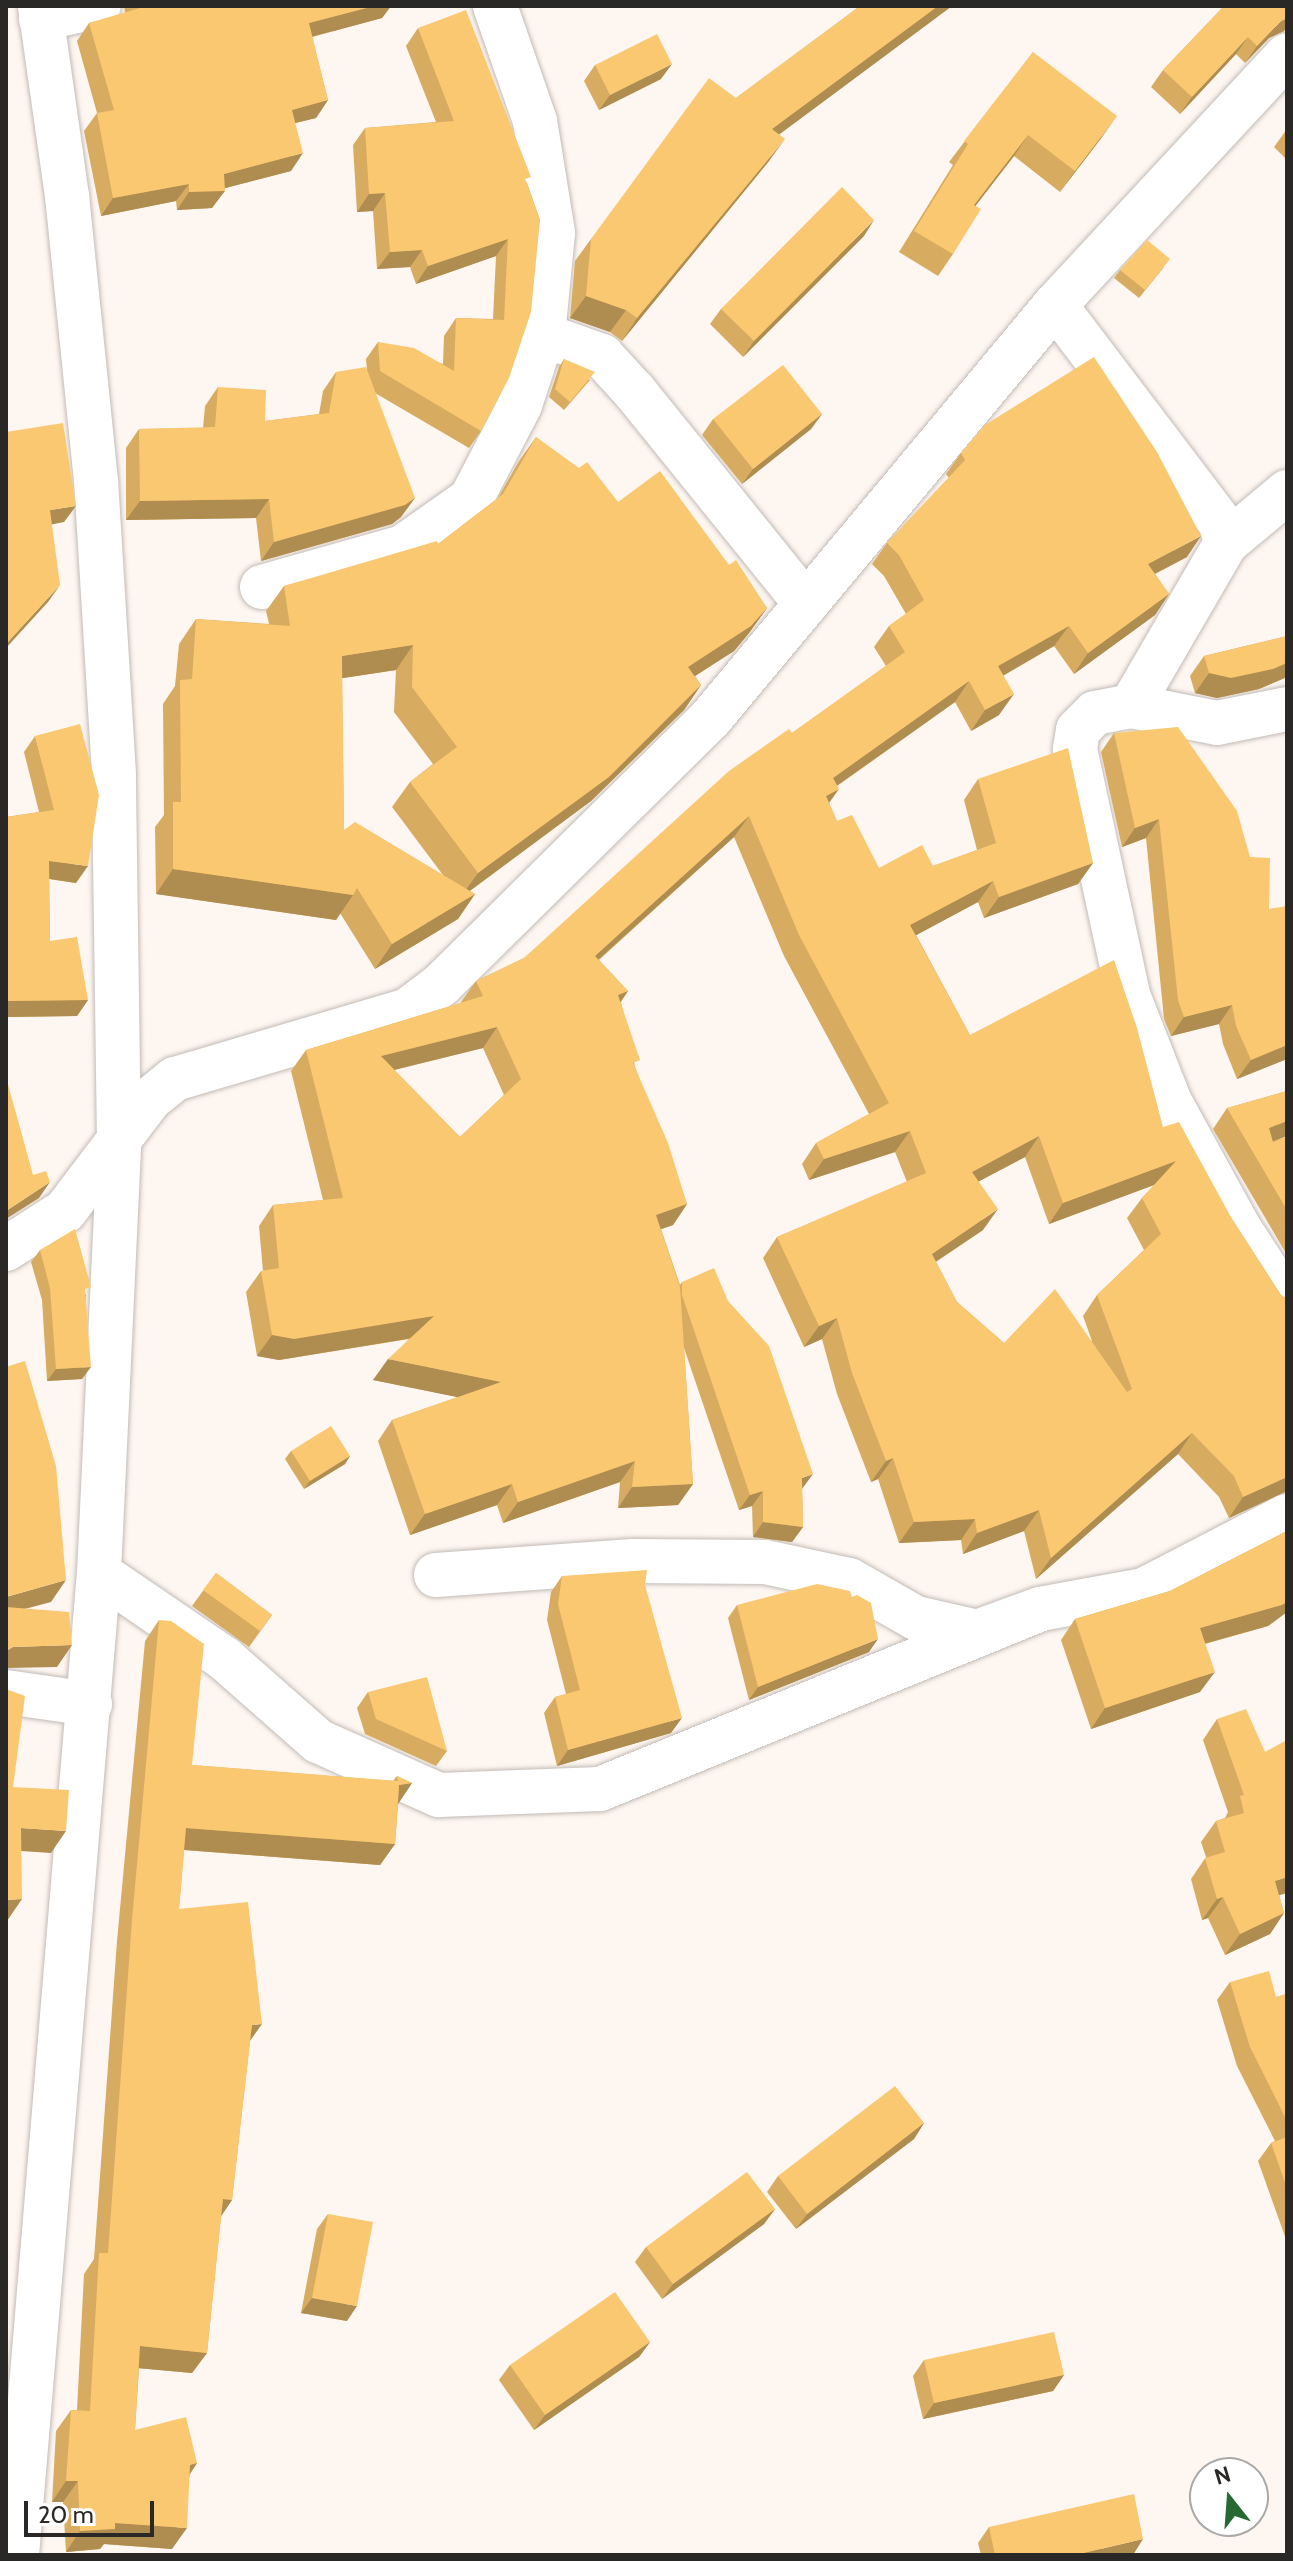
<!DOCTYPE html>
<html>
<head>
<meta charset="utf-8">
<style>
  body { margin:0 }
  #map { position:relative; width:1293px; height:2561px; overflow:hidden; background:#fef6f1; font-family:Cabin,sans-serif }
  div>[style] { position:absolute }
  .roads { filter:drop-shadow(0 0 2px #c2bbb6) drop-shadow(0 0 2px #c2bbb6) }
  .minor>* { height:44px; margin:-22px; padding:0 22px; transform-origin:22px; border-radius:22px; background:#fff }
  .wall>* { inset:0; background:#d7ac61 }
  .shaded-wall>* { inset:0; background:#af8c4f }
  .building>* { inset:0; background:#fac871 }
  span { translate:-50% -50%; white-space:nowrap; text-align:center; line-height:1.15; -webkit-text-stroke:6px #fff; paint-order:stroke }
  .frame { position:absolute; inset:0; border:8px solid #2a2826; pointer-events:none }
  .north { position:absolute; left:1189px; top:2457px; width:80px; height:80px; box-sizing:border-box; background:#fff; border:2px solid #aaa9a8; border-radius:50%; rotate:343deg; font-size:22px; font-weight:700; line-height:32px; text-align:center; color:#2a2826 }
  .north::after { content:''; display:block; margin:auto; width:28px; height:36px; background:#266933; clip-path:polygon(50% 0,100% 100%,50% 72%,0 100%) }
  .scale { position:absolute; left:24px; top:2501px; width:130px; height:36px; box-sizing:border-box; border:4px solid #2a2826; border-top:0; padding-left:10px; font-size:24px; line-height:28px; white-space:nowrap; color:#2a2826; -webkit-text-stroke:6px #fff; paint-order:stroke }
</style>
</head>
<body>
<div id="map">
  <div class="roads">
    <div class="minor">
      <div style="left:41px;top:19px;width:59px;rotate:-12.6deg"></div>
      <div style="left:1055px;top:305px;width:275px;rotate:52.8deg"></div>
      <div style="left:1221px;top:524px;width:20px;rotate:75deg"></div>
      <div style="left:1226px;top:543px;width:189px;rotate:120.2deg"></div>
      <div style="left:543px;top:335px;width:63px;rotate:19.6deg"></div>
      <div style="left:602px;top:356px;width:49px;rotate:47.5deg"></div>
      <div style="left:635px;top:392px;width:272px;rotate:51.1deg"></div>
      <div style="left:1226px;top:543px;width:80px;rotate:-39.9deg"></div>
      <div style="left:262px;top:587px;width:147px;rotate:-15.8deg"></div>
      <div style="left:403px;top:547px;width:83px;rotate:-35.2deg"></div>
      <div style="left:471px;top:499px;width:106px;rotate:-62.5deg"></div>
      <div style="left:520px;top:405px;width:74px;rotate:-71.8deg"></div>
      <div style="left:543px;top:335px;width:102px;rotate:-84.4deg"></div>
      <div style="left:553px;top:233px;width:113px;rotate:-99.1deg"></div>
      <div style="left:535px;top:121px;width:122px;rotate:-109.2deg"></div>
      <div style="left:1287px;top:709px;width:71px;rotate:168.7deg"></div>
      <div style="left:1217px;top:723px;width:88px;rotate:-168.8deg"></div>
      <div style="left:1131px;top:706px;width:37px;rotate:169deg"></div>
      <div style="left:1095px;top:713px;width:24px;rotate:135deg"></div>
      <div style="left:1078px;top:730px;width:19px;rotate:99deg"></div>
      <div style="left:1075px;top:749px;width:252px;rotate:77.8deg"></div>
      <div style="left:1128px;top:995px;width:115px;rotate:68.6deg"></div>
      <div style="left:1170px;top:1102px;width:144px;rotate:61.3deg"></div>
      <div style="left:1239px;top:1228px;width:88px;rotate:57deg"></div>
      <div style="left:6px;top:1249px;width:70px;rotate:-32.8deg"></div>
      <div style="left:65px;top:1211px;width:141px;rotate:-52.8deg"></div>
      <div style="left:150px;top:1099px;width:32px;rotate:-39deg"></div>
      <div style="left:175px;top:1079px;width:243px;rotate:-16.5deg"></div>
      <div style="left:408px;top:1010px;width:43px;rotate:-37.4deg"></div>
      <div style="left:442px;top:984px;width:377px;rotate:-44.7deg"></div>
      <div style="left:710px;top:719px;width:539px;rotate:-50.19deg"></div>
      <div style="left:1055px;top:305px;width:341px;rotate:-47.1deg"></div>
      <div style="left:99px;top:1573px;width:153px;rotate:34.3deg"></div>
      <div style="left:225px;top:1659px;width:124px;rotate:41.4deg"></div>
      <div style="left:318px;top:1741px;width:133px;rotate:24.1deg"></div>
      <div style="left:439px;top:1795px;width:161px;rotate:-2.1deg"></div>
      <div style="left:600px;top:1789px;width:475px;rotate:-22.2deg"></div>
      <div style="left:436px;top:1575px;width:197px;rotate:-4.1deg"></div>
      <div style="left:633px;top:1561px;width:132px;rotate:0.4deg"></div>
      <div style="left:765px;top:1562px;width:86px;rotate:12.1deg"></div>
      <div style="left:849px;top:1580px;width:77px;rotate:29.6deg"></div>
      <div style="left:916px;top:1618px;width:63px;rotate:12.9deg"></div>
      <div style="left:977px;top:1632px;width:67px;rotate:-20.1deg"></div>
      <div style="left:1040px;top:1609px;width:106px;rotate:-10.4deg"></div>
      <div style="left:1144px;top:1590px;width:161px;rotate:-27.4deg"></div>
      <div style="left:6px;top:1692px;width:85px;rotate:8.1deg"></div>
      <div style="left:17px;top:2555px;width:985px;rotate:-85.23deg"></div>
      <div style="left:99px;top:1573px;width:430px;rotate:-87.3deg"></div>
      <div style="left:119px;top:1143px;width:369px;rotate:-90.8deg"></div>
      <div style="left:114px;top:774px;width:294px;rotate:-93.5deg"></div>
      <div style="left:96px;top:481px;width:286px;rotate:-95.8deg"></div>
      <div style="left:67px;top:196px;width:192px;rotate:-98.1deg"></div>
    </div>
  </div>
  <div class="wall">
    <div style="clip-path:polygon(124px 6px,391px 6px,382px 18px,312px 37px,328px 100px,316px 118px,295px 123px,291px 171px,225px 188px,212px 208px,177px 210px,176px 201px,101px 216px,84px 131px,97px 113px,77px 41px,89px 23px,125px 13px)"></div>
    <div style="clip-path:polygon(860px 6px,952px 6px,779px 134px,769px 161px,622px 341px,610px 332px,570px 318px,575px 261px,591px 239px,736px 98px)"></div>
    <div style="clip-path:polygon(1224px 6px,1284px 31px,1269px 38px,1245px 63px,1236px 54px,1180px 114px,1151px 87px,1163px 70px)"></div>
    <div style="clip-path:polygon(418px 28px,527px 183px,540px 220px,481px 431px,469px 448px,375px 393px,401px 517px,392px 524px,261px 561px,256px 518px,126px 520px,126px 448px,139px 429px,203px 428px,205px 406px,218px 387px,265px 421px,319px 414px,323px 391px,336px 372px,367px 370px,366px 359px,378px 342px,443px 364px,444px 336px,456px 318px,493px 319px,496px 256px,416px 284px,410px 267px,377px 269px,373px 211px,357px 212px,353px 145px,365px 128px,436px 122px,406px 46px)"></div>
    <div style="clip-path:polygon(1033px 52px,1102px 137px,1060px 192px,1014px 156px,975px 206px,953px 254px,938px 276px,899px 252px,953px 165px,949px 162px)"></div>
    <div style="clip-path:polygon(595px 65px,661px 79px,599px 110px,584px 81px)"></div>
    <div style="clip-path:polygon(1287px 129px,1287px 160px,1274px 147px)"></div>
    <div style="clip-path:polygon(864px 236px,743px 357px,710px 324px,721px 309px)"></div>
    <div style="clip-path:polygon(1164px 267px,1139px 298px,1114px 278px,1120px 270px)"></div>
    <div style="clip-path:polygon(564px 359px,590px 380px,564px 410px,549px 397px,559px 367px)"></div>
    <div style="clip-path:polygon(822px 414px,811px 429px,742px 484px,702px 435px,713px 419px)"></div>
    <div style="clip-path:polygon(evenodd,536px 437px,618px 502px,729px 565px,767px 608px,749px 633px,734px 651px,695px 676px,701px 685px,684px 710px,591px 801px,470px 891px,475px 894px,458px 919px,375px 969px,340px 913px,336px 920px,156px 894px,155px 827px,164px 815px,163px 704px,175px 686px,179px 644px,196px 619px,269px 624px,266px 611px,284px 586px,438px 544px,498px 498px,519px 461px,536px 437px,396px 670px,394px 712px,433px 764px,410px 782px,392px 807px,443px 875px,344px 830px,342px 678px,396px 670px)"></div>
    <div style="clip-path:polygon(evenodd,961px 453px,1187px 557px,1155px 574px,1169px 594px,1155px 615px,1074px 674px,1054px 646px,1003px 676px,999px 715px,971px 731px,955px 702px,837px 786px,829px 803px,837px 821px,879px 868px,933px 866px,977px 850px,964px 800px,978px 779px,1093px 863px,1078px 884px,984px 918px,978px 902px,916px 935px,970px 1035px,1163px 1127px,1232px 1219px,1281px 1295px,1287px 1299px,1287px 1491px,1229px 1518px,1219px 1497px,1178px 1454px,1036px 1579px,1024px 1531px,963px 1554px,961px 1540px,899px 1543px,878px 1479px,871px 1482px,837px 1394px,822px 1339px,804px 1347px,763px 1258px,777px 1237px,907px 1182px,895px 1152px,809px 1180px,802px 1164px,816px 1143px,869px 1114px,784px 956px,734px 837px,599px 960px,628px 991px,621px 1002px,635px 1067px,687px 1204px,673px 1225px,661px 1229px,680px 1285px,682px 1282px,802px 1489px,803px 1527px,792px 1542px,753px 1537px,752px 1506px,739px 1510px,684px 1348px,693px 1484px,678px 1505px,618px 1508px,620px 1482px,503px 1523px,497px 1505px,410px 1535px,378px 1441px,392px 1420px,458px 1397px,373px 1380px,409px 1339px,279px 1360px,257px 1356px,246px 1292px,261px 1271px,263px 1271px,259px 1226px,273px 1205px,323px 1200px,291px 1071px,306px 1050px,461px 1003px,461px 1002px,476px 981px,524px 958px,792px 733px,886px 666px,874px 647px,889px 626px,906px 614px,884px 576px,872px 564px,887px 543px,949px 478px,946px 474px,961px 453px,483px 1048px,504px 1095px,460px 1137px,394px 1070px,483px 1048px,961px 453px,1025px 1157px,1049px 1224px,1154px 1185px,1142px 1198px,1127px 1218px,1144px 1250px,1097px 1295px,1083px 1316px,1092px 1341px,1004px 1343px,957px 1302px,936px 1262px,983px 1230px,979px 1181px,1025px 1157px)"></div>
    <div style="clip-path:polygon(1287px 636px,1287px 677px,1259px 689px,1217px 698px,1195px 693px,1190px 676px,1204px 656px)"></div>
    <div style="clip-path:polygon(1114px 733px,1250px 857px,1269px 909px,1287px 1059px,1237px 1079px,1223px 1044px,1219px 1024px,1171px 1036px,1164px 1019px,1146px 838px,1122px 847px,1101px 752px)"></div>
    <div style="clip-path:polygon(35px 736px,76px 883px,49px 879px,50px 941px,88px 1000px,77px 1016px,6px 1017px,6px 817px,39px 812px,24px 752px)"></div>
    <div style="clip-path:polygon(1287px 1091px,1287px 1136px,1273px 1141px,1287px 1137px,1287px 1255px,1213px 1129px,1227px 1108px)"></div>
    <div style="clip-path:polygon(40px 1250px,86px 1295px,82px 1379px,47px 1381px,42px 1300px,31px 1262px)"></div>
    <div style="clip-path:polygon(291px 1451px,350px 1456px,345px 1464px,304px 1489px,285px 1459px)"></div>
    <div style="clip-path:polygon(1287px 1531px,1287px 1612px,1268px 1626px,1205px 1644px,1200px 1692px,1091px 1729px,1061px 1640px,1075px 1619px,1170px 1591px)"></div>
    <div style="clip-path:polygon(216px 1573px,272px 1615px,249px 1647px,192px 1606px)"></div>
    <div style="clip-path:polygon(562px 1576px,645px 1585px,671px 1733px,557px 1766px,544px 1713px,555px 1697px,566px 1694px,547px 1620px,551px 1592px)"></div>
    <div style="clip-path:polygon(737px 1605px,869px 1652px,749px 1700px,728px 1618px)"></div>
    <div style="clip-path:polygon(159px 1620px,192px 1765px,393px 1781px,397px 1776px,412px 1783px,398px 1804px,395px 1844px,380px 1865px,184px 1850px,179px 1909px,250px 2040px,232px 2200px,221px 2215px,207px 2353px,192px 2373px,139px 2368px,135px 2430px,197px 2463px,190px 2474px,172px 2549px,104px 2544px,100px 2549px,66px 2552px,63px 2502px,52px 2502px,56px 2431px,71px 2410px,77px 2410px,84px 2274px,94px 2259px,117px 1941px,145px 1641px)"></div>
    <div style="clip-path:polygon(368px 1692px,447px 1751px,436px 1766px,365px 1734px,357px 1708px)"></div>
    <div style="clip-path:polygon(1217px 1719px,1265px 1752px,1279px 1895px,1284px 1913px,1270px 1934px,1225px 1955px,1208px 1918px,1202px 1920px,1191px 1879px,1206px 1857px,1201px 1842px,1216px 1821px,1225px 1818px,1228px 1812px,1203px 1740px)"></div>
    <div style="clip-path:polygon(1230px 1982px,1276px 1997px,1287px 1994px,1287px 2242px,1258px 2161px,1271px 2143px,1275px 2141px,1237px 2066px,1217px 2000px)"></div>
    <div style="clip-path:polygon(924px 2123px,914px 2139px,796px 2229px,767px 2192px,778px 2176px)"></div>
    <div style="clip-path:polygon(775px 2209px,764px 2224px,662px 2299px,635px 2262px,646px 2247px)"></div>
    <div style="clip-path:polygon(328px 2214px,347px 2321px,301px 2313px,317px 2229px)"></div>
    <div style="clip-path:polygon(650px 2342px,639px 2357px,534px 2430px,499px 2380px,510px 2365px)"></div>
    <div style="clip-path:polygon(924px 2360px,1064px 2375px,1053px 2391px,923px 2419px,913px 2376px)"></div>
    <div style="clip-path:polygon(989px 2527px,1133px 2555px,981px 2555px,978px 2543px)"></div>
  </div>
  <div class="shaded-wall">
    <div style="clip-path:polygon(374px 6px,391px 6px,382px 18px,296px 41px,309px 23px)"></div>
    <div style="clip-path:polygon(938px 6px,952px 6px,757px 151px,772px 129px)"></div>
    <div style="clip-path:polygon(1287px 18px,1287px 27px,1284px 31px,1269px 38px,1245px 63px,1257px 46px,1281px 21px)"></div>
    <div style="clip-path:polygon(1248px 37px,1236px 54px,1180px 114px,1192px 97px)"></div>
    <div style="clip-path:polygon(672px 64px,661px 79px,599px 110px,610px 95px)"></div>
    <div style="clip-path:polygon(328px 100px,316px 118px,279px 127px,292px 110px)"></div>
    <div style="clip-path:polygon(1117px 116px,1102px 137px,1060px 192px,1075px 171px)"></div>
    <div style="clip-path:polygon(1028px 135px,1014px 156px,960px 226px,974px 205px)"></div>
    <div style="clip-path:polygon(785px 139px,769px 161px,622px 341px,637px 318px)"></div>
    <div style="clip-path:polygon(303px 153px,291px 171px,214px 191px,225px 191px,212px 208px,177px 210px,189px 192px,224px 174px)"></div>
    <div style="clip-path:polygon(189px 184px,176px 201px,101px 216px,113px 198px)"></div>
    <div style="clip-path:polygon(385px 193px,373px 211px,357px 212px,369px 194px)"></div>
    <div style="clip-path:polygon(874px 220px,864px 236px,743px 357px,754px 341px)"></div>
    <div style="clip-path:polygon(508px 239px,496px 256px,416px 284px,428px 266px)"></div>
    <div style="clip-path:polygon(422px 250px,410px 267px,377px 269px,390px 252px)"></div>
    <div style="clip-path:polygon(586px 296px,626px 310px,610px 332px,570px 318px)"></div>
    <div style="clip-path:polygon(822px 414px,811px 429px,742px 484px,753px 469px)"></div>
    <div style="clip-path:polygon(415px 498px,401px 517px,392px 524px,261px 561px,274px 542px)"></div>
    <div style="clip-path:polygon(269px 499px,256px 518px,126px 520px,140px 501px)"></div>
    <div style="clip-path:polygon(76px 506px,64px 522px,39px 527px,50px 510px)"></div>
    <div style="clip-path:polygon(1201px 536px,1187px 557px,1133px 585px,1148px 564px)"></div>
    <div style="clip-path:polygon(60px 585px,48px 602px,6px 648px,6px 644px)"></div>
    <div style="clip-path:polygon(1169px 594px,1155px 615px,1074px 674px,1088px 653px)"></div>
    <div style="clip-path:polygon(767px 608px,749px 633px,734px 651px,670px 692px,688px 667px)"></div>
    <div style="clip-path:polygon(1069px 626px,1054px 646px,983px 687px,998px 666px)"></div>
    <div style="clip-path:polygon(413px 645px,396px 670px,324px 681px,342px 656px)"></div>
    <div style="clip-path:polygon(1287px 663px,1287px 677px,1259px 689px,1217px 698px,1195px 693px,1209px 673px)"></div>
    <div style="clip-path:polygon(969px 681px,955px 702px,818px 799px,833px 778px)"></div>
    <div style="clip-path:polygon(701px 685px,684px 710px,591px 801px,460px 898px,478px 873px)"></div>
    <div style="clip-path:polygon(1014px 694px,999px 715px,971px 731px,985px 710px)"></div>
    <div style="clip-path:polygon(839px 789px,824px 810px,826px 796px)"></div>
    <div style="clip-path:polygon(749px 816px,734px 837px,580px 976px,595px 956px)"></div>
    <div style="clip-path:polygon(1159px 819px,1146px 838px,1122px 847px,1135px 828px)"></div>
    <div style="clip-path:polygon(49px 861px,88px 866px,76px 883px,37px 877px)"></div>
    <div style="clip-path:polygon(1093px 863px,1078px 884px,984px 918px,999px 897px)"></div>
    <div style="clip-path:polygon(173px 869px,353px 895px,336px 920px,156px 894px)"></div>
    <div style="clip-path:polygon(993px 881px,978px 902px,896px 946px,910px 925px)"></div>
    <div style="clip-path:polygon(475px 894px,458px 919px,375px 969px,392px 944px)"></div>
    <div style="clip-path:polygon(628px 991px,613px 1012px,618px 995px)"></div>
    <div style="clip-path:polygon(88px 1000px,77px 1016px,6px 1017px,6px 1001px)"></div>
    <div style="clip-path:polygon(1232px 1005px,1219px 1024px,1171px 1036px,1184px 1017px)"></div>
    <div style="clip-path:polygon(497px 1027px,483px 1048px,366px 1077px,381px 1056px)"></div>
    <div style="clip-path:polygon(1287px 1045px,1287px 1059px,1237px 1079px,1251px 1060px)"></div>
    <div style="clip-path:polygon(1287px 1121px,1287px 1136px,1255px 1148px,1269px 1128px)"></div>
    <div style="clip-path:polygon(910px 1131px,895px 1152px,809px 1180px,824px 1159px)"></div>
    <div style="clip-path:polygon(1039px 1136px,1025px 1157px,957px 1193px,972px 1172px)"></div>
    <div style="clip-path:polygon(1176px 1161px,1162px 1182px,1049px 1224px,1063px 1203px)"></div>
    <div style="clip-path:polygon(50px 1182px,39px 1198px,6px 1219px,6px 1211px)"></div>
    <div style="clip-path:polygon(687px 1204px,673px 1225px,641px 1236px,656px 1215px)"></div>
    <div style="clip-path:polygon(998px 1209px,983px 1230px,917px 1274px,932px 1254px)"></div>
    <div style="clip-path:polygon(434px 1316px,419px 1337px,279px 1360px,257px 1356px,272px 1335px)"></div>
    <div style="clip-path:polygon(837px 1318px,822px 1339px,804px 1347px,819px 1326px)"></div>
    <div style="clip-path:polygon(388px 1359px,501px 1382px,486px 1403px,373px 1380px)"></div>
    <div style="clip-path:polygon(91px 1367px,82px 1379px,47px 1381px,56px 1369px)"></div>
    <div style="clip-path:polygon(1192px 1433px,1178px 1454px,1036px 1579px,1051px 1558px)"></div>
    <div style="clip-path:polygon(350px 1456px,345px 1464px,304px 1489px,310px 1481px)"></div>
    <div style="clip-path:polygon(893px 1458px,878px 1479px,871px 1482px,886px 1461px)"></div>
    <div style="clip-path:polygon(635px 1461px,620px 1482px,503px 1523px,518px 1502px)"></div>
    <div style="clip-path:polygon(813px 1474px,802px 1489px,802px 1478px)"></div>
    <div style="clip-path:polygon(1287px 1477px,1287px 1491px,1229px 1518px,1243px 1497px)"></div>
    <div style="clip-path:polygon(512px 1484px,497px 1505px,410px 1535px,425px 1514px)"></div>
    <div style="clip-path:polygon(693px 1484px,678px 1505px,618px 1508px,632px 1487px)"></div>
    <div style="clip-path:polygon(763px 1491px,752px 1506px,739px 1510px,750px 1495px)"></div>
    <div style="clip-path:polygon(1039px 1510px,1024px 1531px,963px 1554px,977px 1533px)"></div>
    <div style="clip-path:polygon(975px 1519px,961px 1540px,899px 1543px,914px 1522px)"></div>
    <div style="clip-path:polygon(763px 1522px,803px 1527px,792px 1542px,753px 1537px)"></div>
    <div style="clip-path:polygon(66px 1580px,51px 1602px,6px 1614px,6px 1597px)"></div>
    <div style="clip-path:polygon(1287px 1602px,1287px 1612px,1268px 1626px,1185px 1649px,1200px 1628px)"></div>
    <div style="clip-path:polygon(878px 1639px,869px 1652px,749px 1700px,758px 1687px)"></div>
    <div style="clip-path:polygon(72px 1645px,57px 1667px,6px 1668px,6px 1651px,13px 1647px)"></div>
    <div style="clip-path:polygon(1215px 1672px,1200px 1692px,1091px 1729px,1105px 1708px)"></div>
    <div style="clip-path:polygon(682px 1718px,671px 1733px,557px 1766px,568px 1750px)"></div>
    <div style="clip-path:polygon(412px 1783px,398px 1804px,399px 1785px)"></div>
    <div style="clip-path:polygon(21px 1828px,66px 1831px,51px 1853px,6px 1850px)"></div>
    <div style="clip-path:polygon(186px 1828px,395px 1844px,380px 1865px,172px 1849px)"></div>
    <div style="clip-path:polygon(1287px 1877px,1287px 1893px,1260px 1901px,1275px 1881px)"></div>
    <div style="clip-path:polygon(1223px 1897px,1208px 1918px,1202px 1920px,1217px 1899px)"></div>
    <div style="clip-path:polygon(22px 1899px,7px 1921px,6px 1921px,6px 1900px)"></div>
    <div style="clip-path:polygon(1284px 1913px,1270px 1934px,1225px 1955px,1240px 1934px)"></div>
    <div style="clip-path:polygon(262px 2024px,247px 2045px,252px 2025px)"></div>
    <div style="clip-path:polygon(924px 2123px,914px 2139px,796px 2229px,807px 2214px)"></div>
    <div style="clip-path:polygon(223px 2199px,232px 2200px,218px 2221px)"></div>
    <div style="clip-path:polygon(775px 2209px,764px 2224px,662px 2299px,673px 2284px)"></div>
    <div style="clip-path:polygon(312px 2298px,357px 2306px,347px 2321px,301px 2313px)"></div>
    <div style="clip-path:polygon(650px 2342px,639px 2357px,534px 2430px,545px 2415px)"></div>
    <div style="clip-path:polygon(140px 2346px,207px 2353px,192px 2373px,125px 2367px)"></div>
    <div style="clip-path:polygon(1064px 2375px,1053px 2391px,923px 2419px,934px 2403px)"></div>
    <div style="clip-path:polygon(197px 2463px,183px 2484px,190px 2465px)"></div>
    <div style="clip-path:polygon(66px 2481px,78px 2481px,63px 2502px,52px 2502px)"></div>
    <div style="clip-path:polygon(115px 2523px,187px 2528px,172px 2549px,104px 2544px,100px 2549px,66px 2552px,80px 2531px)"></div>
    <div style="clip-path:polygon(1143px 2539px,1133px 2555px,1075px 2555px)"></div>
  </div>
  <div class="building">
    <div style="clip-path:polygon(140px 6px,374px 6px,309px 23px,328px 100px,292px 110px,303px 153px,224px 174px,225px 191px,189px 192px,189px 184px,113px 198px,97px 113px,114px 110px,89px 23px,140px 8px)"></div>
    <div style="clip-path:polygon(860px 6px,938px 6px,772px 129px,785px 139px,637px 318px,626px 310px,586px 296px,591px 239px,709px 78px,736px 98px)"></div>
    <div style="clip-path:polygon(1224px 6px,1287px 6px,1287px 18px,1281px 21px,1257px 46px,1248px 37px,1192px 97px,1163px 70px)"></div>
    <div style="clip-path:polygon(466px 10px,531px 177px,525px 179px,540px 220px,531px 312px,509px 378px,481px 431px,380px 371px,378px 342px,414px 348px,454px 371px,456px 318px,504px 320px,508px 239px,428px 266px,422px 250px,390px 252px,385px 193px,369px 194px,365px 128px,454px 121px,418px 28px)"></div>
    <div style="clip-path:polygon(657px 34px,672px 64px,610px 95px,595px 65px)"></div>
    <div style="clip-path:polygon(1033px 52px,1117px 116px,1075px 171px,1028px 135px,974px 205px,981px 209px,953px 254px,914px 231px,968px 144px,964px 141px)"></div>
    <div style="clip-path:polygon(842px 187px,874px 220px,754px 341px,721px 309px)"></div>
    <div style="clip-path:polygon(1147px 240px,1170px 259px,1145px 290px,1120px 270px)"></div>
    <div style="clip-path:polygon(evenodd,1094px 357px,1157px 452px,1201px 536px,1148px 564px,1169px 594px,1088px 653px,1069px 626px,998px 666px,1014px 694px,985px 710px,969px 681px,833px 778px,839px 789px,826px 796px,837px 821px,852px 815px,879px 868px,922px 845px,933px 866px,996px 843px,978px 779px,1068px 748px,1093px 863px,999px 897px,993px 881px,910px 925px,970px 1035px,1114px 960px,1137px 1028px,1163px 1127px,1179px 1122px,1232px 1219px,1281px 1295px,1287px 1299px,1287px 1477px,1243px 1497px,1234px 1476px,1192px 1433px,1051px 1558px,1039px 1510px,977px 1533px,975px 1519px,914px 1522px,893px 1458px,886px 1461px,852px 1373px,837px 1318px,819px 1326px,777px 1237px,926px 1173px,910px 1131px,824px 1159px,816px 1143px,889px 1103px,799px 935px,749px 816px,595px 956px,628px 991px,618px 995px,640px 1060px,633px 1063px,668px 1143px,687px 1204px,656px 1215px,680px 1287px,693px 1484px,632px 1487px,635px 1461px,518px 1502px,512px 1484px,425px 1514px,392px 1420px,501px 1382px,388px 1359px,434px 1316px,294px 1339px,272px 1335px,261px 1271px,279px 1268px,273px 1205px,343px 1198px,306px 1050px,483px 996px,476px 981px,524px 958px,729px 771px,789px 729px,792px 733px,905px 652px,889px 626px,924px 600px,899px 555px,887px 543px,965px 460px,961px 453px,985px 425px,1094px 357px,497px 1027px,521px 1079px,460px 1137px,381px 1056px,497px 1027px,1094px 357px,1039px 1136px,1063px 1203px,1176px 1161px,1142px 1198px,1161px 1234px,1097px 1295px,1132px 1389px,1127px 1392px,1055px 1289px,1004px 1343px,957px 1302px,932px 1254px,998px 1209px,972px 1172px,1039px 1136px)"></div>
    <div style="clip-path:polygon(564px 359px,595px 372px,570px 402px,555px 389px)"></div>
    <div style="clip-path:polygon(783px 365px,822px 414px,753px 469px,713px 419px)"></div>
    <div style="clip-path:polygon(366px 367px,415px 498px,405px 505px,274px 542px,269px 499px,140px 501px,139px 429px,215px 427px,218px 387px,266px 390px,265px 421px,329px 413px,336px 372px)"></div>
    <div style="clip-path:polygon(63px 423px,76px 506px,50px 510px,60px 585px,6px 644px,6px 432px)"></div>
    <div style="clip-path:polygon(536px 437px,579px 468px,587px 462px,618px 502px,660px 471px,729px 565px,736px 560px,767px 608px,751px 626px,688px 667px,701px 685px,609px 777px,478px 873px,410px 782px,457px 747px,412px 687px,413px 645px,342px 656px,344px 830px,355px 822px,475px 894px,392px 944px,357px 888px,353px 895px,173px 869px,173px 802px,181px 802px,180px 680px,192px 679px,196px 619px,290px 626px,284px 586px,437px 541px,438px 544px,503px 494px)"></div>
    <div style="clip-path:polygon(1287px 636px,1287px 663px,1273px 669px,1231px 678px,1209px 673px,1204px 656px)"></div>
    <div style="clip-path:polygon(80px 724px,99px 795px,88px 866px,49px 861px,50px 941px,77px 937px,88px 1000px,6px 1001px,6px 817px,54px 810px,35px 736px)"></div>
    <div style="clip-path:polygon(1178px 727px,1237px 811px,1250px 857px,1270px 858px,1269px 909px,1287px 906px,1287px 1045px,1251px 1060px,1236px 1026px,1232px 1005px,1184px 1017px,1178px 1000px,1159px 819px,1135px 828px,1114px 733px)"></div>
    <div style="clip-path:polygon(6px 1077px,33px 1175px,46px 1171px,50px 1182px,6px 1211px)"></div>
    <div style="clip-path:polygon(1287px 1091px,1287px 1121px,1269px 1128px,1273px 1142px,1287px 1137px,1287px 1210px,1227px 1108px)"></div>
    <div style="clip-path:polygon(75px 1229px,91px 1287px,85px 1289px,91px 1367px,56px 1369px,50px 1288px,40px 1250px)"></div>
    <div style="clip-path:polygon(714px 1268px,728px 1301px,769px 1346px,813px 1474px,802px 1478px,803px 1527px,763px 1522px,763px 1491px,750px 1495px,682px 1295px,682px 1282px)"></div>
    <div style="clip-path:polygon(25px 1361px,56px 1466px,66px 1580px,6px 1597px,6px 1367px)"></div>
    <div style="clip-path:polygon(331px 1426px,350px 1456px,310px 1481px,291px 1451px)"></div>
    <div style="clip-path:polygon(1287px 1531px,1287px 1602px,1282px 1605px,1200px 1628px,1215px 1672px,1105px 1708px,1075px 1619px,1170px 1591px)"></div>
    <div style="clip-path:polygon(647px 1570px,645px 1585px,682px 1718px,568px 1750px,555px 1697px,580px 1690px,558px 1604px,562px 1576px)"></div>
    <div style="clip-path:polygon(216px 1573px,272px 1615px,260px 1631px,203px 1590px)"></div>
    <div style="clip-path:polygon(817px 1584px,850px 1591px,852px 1597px,857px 1595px,871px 1603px,878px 1639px,758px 1687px,737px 1605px)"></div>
    <div style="clip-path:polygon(6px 1607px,69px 1612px,72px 1645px,13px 1647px,6px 1651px)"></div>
    <div style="clip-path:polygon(159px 1620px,171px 1621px,204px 1644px,192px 1765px,398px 1781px,397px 1776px,412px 1783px,399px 1785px,395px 1844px,186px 1828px,179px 1909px,248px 1902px,262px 2024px,252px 2025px,232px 2200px,223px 2199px,207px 2353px,140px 2346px,135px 2430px,186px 2417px,197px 2463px,190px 2465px,187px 2528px,115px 2523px,115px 2529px,80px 2531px,78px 2481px,66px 2481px,71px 2410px,90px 2411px,99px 2253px,108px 2253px,132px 1920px)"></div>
    <div style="clip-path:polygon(427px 1677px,447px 1751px,376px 1719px,368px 1692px)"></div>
    <div style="clip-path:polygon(6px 1689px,25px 1696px,13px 1787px,69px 1790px,66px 1831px,21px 1828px,22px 1899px,6px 1900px)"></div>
    <div style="clip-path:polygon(1246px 1709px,1265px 1752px,1287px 1740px,1287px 1877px,1275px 1881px,1284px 1913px,1240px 1934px,1223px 1897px,1217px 1899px,1205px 1858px,1225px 1852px,1216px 1821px,1244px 1813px,1240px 1796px,1244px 1795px,1217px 1719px)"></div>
    <div style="clip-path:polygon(1269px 1971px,1276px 1997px,1287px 1994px,1287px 2121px,1250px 2047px,1230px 1982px)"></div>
    <div style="clip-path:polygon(895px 2086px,924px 2123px,807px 2214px,778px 2176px)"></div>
    <div style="clip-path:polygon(1287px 2137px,1287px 2188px,1271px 2143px)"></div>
    <div style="clip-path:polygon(747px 2172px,775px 2209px,673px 2284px,646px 2247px)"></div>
    <div style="clip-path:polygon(328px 2214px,373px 2222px,357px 2306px,312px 2298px)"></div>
    <div style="clip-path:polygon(615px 2292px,650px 2342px,545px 2415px,510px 2365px)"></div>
    <div style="clip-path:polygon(1054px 2332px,1064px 2375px,934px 2403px,924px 2360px)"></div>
    <div style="clip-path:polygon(1134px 2494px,1143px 2539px,1075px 2555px,995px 2555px,989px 2527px)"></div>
  </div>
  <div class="frame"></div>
  <div class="north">N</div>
  <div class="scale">20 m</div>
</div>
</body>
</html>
